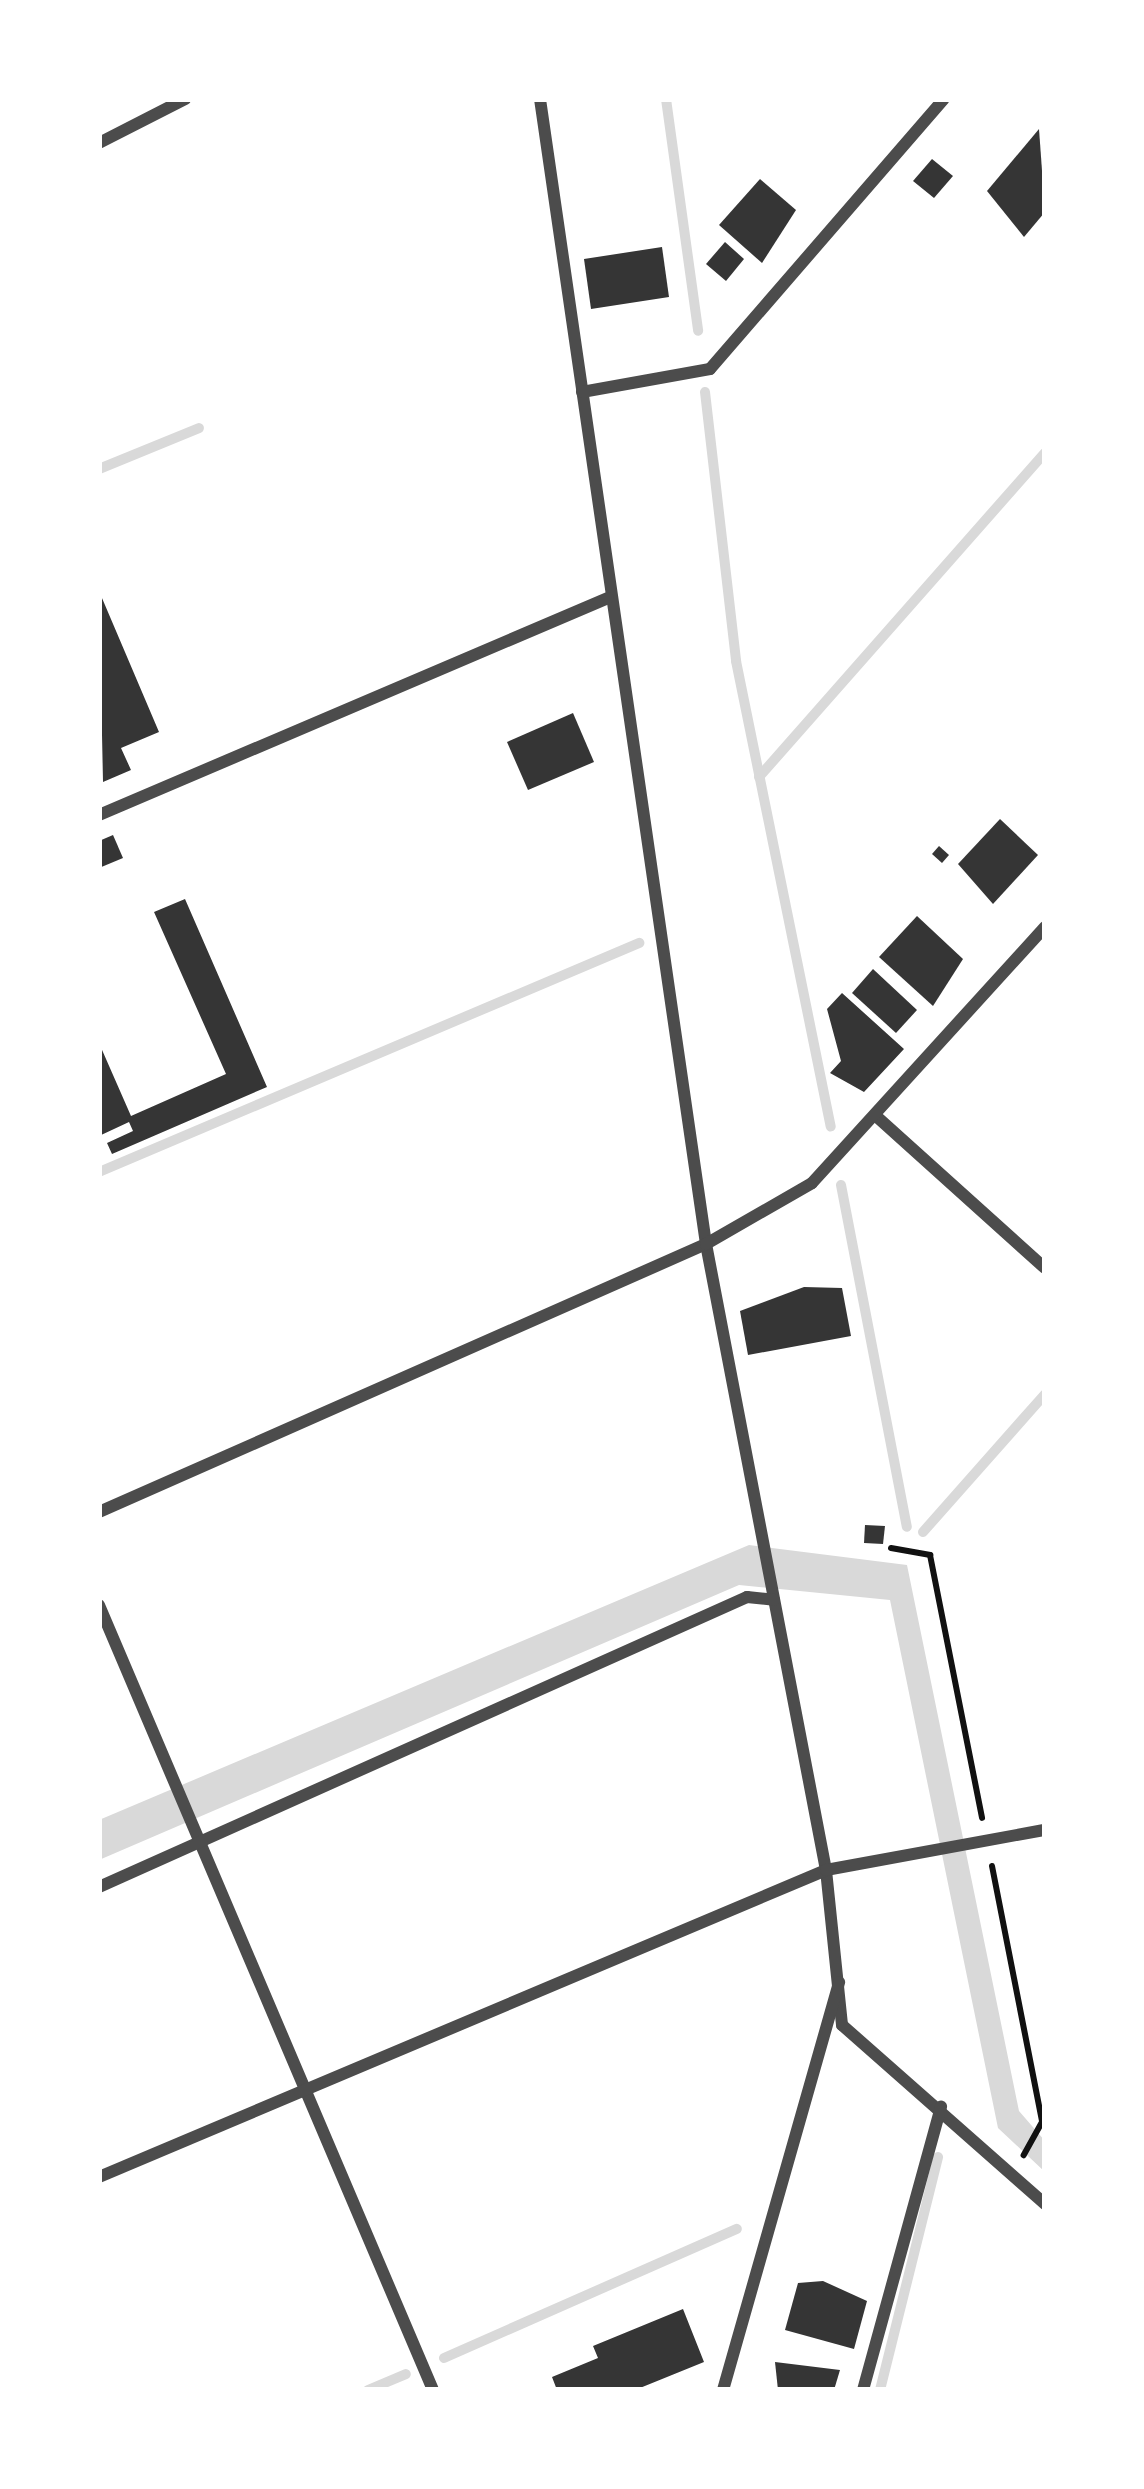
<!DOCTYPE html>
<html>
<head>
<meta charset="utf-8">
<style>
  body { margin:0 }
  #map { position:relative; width:1144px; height:2489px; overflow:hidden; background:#fff; font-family:"DejaVu Sans",sans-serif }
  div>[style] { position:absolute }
  .water>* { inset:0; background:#d9d9d9 }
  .stream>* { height:10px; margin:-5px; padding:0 5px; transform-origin:5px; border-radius:5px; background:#d9d9d9 }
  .building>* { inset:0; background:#353535 }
  .path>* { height:6px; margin:-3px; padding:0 3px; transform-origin:3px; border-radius:3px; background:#111 }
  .minor>* { height:12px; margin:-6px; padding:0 6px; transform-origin:6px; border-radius:6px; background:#4c4c4c }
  span { translate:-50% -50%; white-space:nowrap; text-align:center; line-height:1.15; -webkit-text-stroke:12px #fff; paint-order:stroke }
  .frame { position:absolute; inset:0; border:102px solid #fff; pointer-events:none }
</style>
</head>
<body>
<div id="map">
  <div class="water">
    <div style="clip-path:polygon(749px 1545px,907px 1565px,1019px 2111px,1045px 2141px,1045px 2172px,998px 2128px,890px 1600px,739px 1585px,99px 1860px,99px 1820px)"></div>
  </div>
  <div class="stream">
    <div style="left:666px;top:99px;width:234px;rotate:82.1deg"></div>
    <div style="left:705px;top:392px;width:271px;rotate:83.4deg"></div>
    <div style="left:736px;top:661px;width:475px;rotate:78.5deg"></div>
    <div style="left:99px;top:469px;width:108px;rotate:-22.3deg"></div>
    <div style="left:759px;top:777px;width:432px;rotate:-48.6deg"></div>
    <div style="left:99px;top:1172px;width:587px;rotate:-22.98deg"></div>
    <div style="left:841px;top:1185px;width:348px;rotate:79.1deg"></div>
    <div style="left:923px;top:1532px;width:184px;rotate:-48.5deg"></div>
    <div style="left:444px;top:2358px;width:320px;rotate:-23.8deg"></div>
    <div style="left:368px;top:2390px;width:41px;rotate:-22.8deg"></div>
    <div style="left:880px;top:2390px;width:240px;rotate:-76deg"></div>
  </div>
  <div class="building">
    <div style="clip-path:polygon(1039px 129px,1045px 212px,1024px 237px,987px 191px)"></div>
    <div style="clip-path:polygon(932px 159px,953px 176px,934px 198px,913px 181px)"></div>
    <div style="clip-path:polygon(760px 179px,796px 210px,762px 263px,719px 225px)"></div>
    <div style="clip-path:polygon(725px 242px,744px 259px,726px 281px,706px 264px)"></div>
    <div style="clip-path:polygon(662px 247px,669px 297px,591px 309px,584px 259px)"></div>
    <div style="clip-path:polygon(99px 591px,159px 732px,121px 748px,131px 770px,103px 782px)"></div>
    <div style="clip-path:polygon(573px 713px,594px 762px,528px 790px,507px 742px)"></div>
    <div style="clip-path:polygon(1000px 819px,1038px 855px,993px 904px,958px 864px)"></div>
    <div style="clip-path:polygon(113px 835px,123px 858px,99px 868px,99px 841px)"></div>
    <div style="clip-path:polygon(939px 846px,949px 855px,942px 863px,932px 854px)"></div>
    <div style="clip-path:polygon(185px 899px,267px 1087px,112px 1154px,107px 1143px,133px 1131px,129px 1122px,99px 1136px,99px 1043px,131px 1116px,226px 1074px,154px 912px)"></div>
    <div style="clip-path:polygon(917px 916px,963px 959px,933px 1006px,879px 957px)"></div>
    <div style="clip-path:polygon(873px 969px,917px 1010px,896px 1033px,852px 993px)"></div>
    <div style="clip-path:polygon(842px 993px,904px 1049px,864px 1092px,830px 1073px,841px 1061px,827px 1009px)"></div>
    <div style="clip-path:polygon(804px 1287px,842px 1288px,851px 1336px,748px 1355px,740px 1311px)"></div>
    <div style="clip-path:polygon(865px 1525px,885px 1526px,883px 1544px,864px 1543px)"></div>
    <div style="clip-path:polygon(823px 2281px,867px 2301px,854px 2349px,785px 2330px,798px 2283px)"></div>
    <div style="clip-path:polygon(683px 2309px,704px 2362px,635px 2390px,557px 2390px,552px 2377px,598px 2358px,593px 2346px)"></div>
    <div style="clip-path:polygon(775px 2362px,840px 2370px,834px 2390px,778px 2390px)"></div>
  </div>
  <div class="path">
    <div style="left:891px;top:1548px;width:40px;rotate:10deg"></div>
    <div style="left:930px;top:1555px;width:268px;rotate:78.8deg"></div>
    <div style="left:992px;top:1866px;width:261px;rotate:78.9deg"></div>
    <div style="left:1042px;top:2122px;width:38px;rotate:119deg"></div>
  </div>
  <div class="minor">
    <div style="left:540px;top:99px;width:1157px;rotate:81.75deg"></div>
    <div style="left:706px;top:1244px;width:637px;rotate:79.15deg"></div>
    <div style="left:826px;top:1870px;width:156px;rotate:84.1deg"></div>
    <div style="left:842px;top:2025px;width:271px;rotate:41.4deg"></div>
    <div style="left:99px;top:143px;width:97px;rotate:-27.1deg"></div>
    <div style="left:582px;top:392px;width:130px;rotate:-10.2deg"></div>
    <div style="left:710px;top:369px;width:357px;rotate:-49.1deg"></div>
    <div style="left:99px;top:815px;width:553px;rotate:-23.09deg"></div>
    <div style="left:876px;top:1116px;width:227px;rotate:42deg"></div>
    <div style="left:99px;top:1512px;width:664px;rotate:-23.82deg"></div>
    <div style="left:706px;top:1244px;width:122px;rotate:-29.9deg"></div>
    <div style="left:812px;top:1183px;width:346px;rotate:-47.7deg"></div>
    <div style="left:99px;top:1605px;width:853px;rotate:66.95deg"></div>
    <div style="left:99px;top:1887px;width:710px;rotate:-24.11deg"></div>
    <div style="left:747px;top:1597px;width:27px;rotate:6deg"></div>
    <div style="left:99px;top:2177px;width:789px;rotate:-22.89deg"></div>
    <div style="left:826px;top:1870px;width:223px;rotate:-10.4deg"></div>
    <div style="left:723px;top:2390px;width:424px;rotate:-74.1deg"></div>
    <div style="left:863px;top:2390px;width:294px;rotate:-74.6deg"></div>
  </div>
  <div class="frame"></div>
</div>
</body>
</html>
